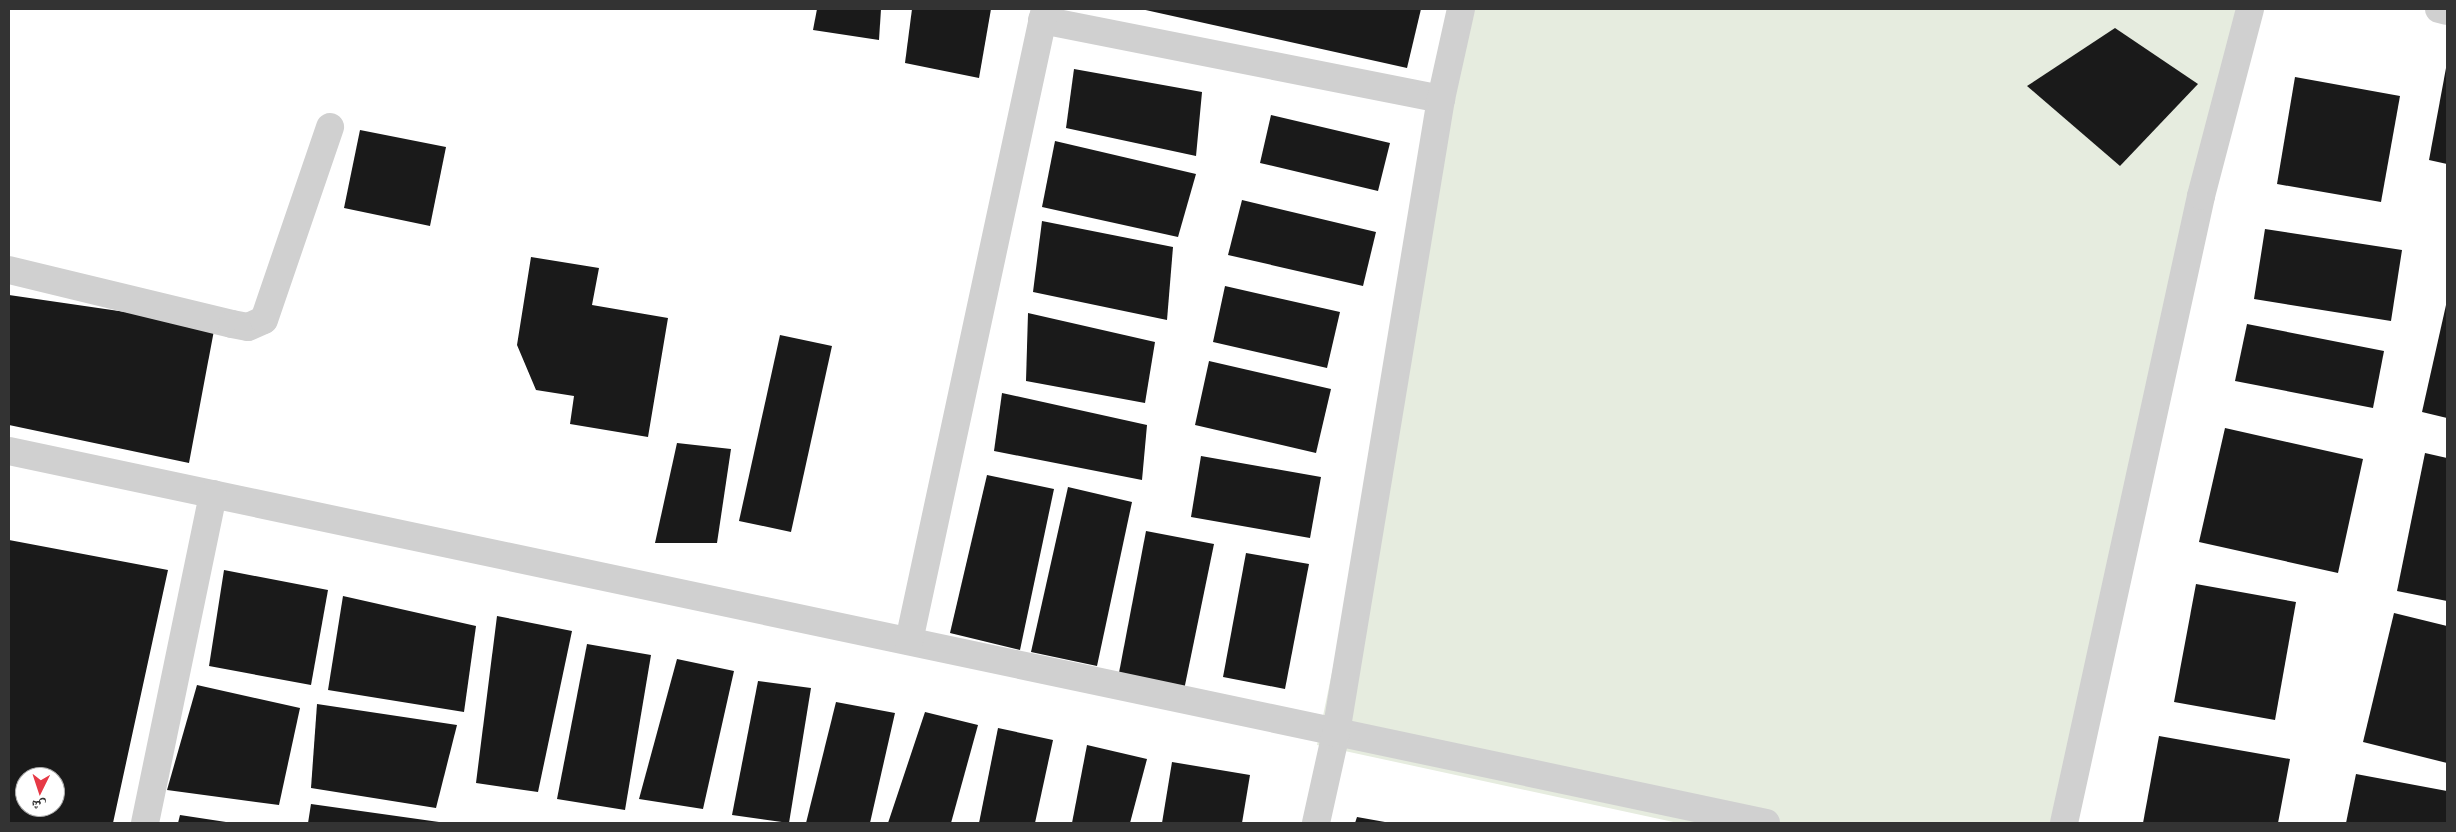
<!DOCTYPE html>
<html>
<head>
<meta charset="utf-8">
<style>
  body { margin:0 }
  #map { position:relative; width:2456px; height:832px; overflow:hidden; background:#fff; font-family:Manrope,"Noto Naskh Arabic",sans-serif }
  div>[style] { position:absolute }
  .green>* { inset:0; background:#e6ecdf }
  .building>* { inset:0; background:#1a1a1a }
  .minor>* { height:28px; margin:-14px; padding:0 14px; transform-origin:14px; border-radius:14px; background:#d0d0d0 }
  span { translate:-50% -50%; white-space:nowrap; text-align:center; line-height:1.15; -webkit-text-stroke:5px #fff; paint-order:stroke }
  .frame { position:absolute; inset:0; border:10px solid #333; pointer-events:none }
  .north { position:absolute; left:15px; top:767px; width:50px; height:50px; box-sizing:border-box; background:#fff; border:1px solid #adadad; border-radius:50%; rotate:184deg; font-size:14px; font-weight:700; line-height:20px; text-align:center; color:#333 }
  .north::after { content:''; display:block; margin:auto; width:18px; height:22px; background:#e63946; clip-path:polygon(50% 0,100% 100%,50% 72%,0 100%) }
</style>
</head>
<body>
<div id="map">
  <div class="green">
    <div style="clip-path:polygon(1469px 9px,2243px 9px,2062px 823px,1678px 823px,1317px 745px)"></div>
  </div>
  <div class="building">
    <div style="clip-path:polygon(817px 9px,881px 9px,879px 40px,813px 30px)"></div>
    <div style="clip-path:polygon(912px 9px,991px 9px,979px 78px,905px 63px)"></div>
    <div style="clip-path:polygon(1141px 9px,1421px 9px,1407px 68px)"></div>
    <div style="clip-path:polygon(2115px 28px,2198px 84px,2120px 166px,2027px 86px)"></div>
    <div style="clip-path:polygon(2446px 68px,2447px 68px,2447px 164px,2429px 160px)"></div>
    <div style="clip-path:polygon(1074px 69px,1202px 92px,1196px 156px,1066px 128px)"></div>
    <div style="clip-path:polygon(2295px 77px,2400px 96px,2381px 202px,2277px 184px)"></div>
    <div style="clip-path:polygon(1271px 115px,1390px 143px,1378px 191px,1260px 163px)"></div>
    <div style="clip-path:polygon(360px 130px,446px 147px,430px 226px,344px 208px)"></div>
    <div style="clip-path:polygon(1055px 141px,1196px 174px,1178px 237px,1042px 207px)"></div>
    <div style="clip-path:polygon(1242px 200px,1376px 232px,1363px 286px,1228px 255px)"></div>
    <div style="clip-path:polygon(1042px 221px,1173px 247px,1167px 320px,1033px 292px)"></div>
    <div style="clip-path:polygon(2265px 229px,2402px 250px,2391px 321px,2254px 299px)"></div>
    <div style="clip-path:polygon(531px 257px,599px 268px,592px 305px,668px 318px,648px 437px,570px 424px,574px 396px,536px 390px,517px 345px)"></div>
    <div style="clip-path:polygon(1225px 286px,1340px 312px,1327px 368px,1213px 342px)"></div>
    <div style="clip-path:polygon(9px 295px,215px 325px,189px 463px,9px 425px)"></div>
    <div style="clip-path:polygon(2446px 305px,2447px 305px,2447px 418px,2422px 412px)"></div>
    <div style="clip-path:polygon(1028px 313px,1155px 342px,1145px 403px,1026px 381px)"></div>
    <div style="clip-path:polygon(2247px 324px,2384px 351px,2373px 408px,2235px 381px)"></div>
    <div style="clip-path:polygon(780px 335px,832px 346px,791px 532px,739px 521px)"></div>
    <div style="clip-path:polygon(1209px 361px,1331px 389px,1316px 453px,1195px 425px)"></div>
    <div style="clip-path:polygon(1002px 393px,1147px 425px,1142px 480px,994px 451px)"></div>
    <div style="clip-path:polygon(2225px 428px,2363px 459px,2338px 573px,2199px 542px)"></div>
    <div style="clip-path:polygon(677px 443px,731px 449px,717px 543px,655px 543px)"></div>
    <div style="clip-path:polygon(2425px 453px,2447px 458px,2447px 601px,2397px 591px)"></div>
    <div style="clip-path:polygon(1201px 456px,1321px 477px,1310px 538px,1191px 517px)"></div>
    <div style="clip-path:polygon(987px 475px,1054px 489px,1020px 650px,950px 633px)"></div>
    <div style="clip-path:polygon(1068px 487px,1132px 502px,1097px 666px,1031px 652px)"></div>
    <div style="clip-path:polygon(1146px 531px,1214px 544px,1184px 690px,1118px 678px)"></div>
    <div style="clip-path:polygon(evenodd,9px 540px,168px 570px,113px 823px,9px 823px,9px 540px,25px 777px,55px 777px,55px 807px,25px 807px,25px 777px)"></div>
    <div style="clip-path:polygon(1246px 553px,1309px 564px,1285px 689px,1223px 677px)"></div>
    <div style="clip-path:polygon(224px 570px,328px 590px,311px 685px,209px 666px)"></div>
    <div style="clip-path:polygon(2196px 584px,2296px 602px,2275px 720px,2174px 702px)"></div>
    <div style="clip-path:polygon(343px 596px,476px 626px,464px 712px,328px 690px)"></div>
    <div style="clip-path:polygon(2394px 613px,2447px 626px,2447px 763px,2363px 742px)"></div>
    <div style="clip-path:polygon(497px 616px,572px 631px,538px 792px,476px 783px)"></div>
    <div style="clip-path:polygon(587px 644px,651px 655px,625px 810px,557px 799px)"></div>
    <div style="clip-path:polygon(677px 659px,734px 671px,703px 809px,639px 799px)"></div>
    <div style="clip-path:polygon(758px 681px,811px 688px,789px 823px,732px 815px)"></div>
    <div style="clip-path:polygon(197px 685px,300px 708px,279px 805px,167px 790px)"></div>
    <div style="clip-path:polygon(836px 702px,895px 713px,870px 823px,806px 823px)"></div>
    <div style="clip-path:polygon(317px 704px,457px 725px,436px 808px,311px 788px)"></div>
    <div style="clip-path:polygon(925px 712px,978px 725px,951px 823px,888px 823px)"></div>
    <div style="clip-path:polygon(998px 728px,1053px 740px,1035px 823px,979px 823px)"></div>
    <div style="clip-path:polygon(2159px 736px,2290px 759px,2278px 823px,2143px 823px)"></div>
    <div style="clip-path:polygon(1087px 745px,1147px 759px,1130px 823px,1072px 823px)"></div>
    <div style="clip-path:polygon(1172px 762px,1250px 775px,1242px 823px,1162px 823px)"></div>
    <div style="clip-path:polygon(2356px 774px,2447px 791px,2447px 823px,2346px 823px)"></div>
    <div style="clip-path:polygon(311px 804px,439px 822px,308px 823px)"></div>
    <div style="clip-path:polygon(180px 815px,226px 822px,226px 823px,178px 823px)"></div>
    <div style="clip-path:polygon(1357px 817px,1385px 822px,1385px 823px,1355px 823px)"></div>
  </div>
  <div class="minor">
    <div style="left:2439px;top:9px;width:8px;rotate:14deg"></div>
    <div style="left:1042px;top:20px;width:407px;rotate:11.2deg"></div>
    <div style="left:9px;top:270px;width:229px;rotate:13.6deg"></div>
    <div style="left:232px;top:324px;width:16px;rotate:11deg"></div>
    <div style="left:248px;top:327px;width:17px;rotate:-24deg"></div>
    <div style="left:264px;top:320px;width:204px;rotate:-71.1deg"></div>
    <div style="left:9px;top:451px;width:1796px;rotate:11.95deg"></div>
    <div style="left:909px;top:641px;width:646px;rotate:-77.86deg"></div>
    <div style="left:145px;top:823px;width:336px;rotate:-78.3deg"></div>
    <div style="left:1316px;top:823px;width:92px;rotate:-77.5deg"></div>
    <div style="left:1336px;top:733px;width:643px;rotate:-80.6deg"></div>
    <div style="left:1441px;top:99px;width:92px;rotate:-77.5deg"></div>
    <div style="left:2064px;top:823px;width:642px;rotate:-77.67deg"></div>
    <div style="left:2201px;top:196px;width:193px;rotate:-75.3deg"></div>
  </div>
  <div class="frame"></div>
  <div class="north">ش</div>
</div>
</body>
</html>
